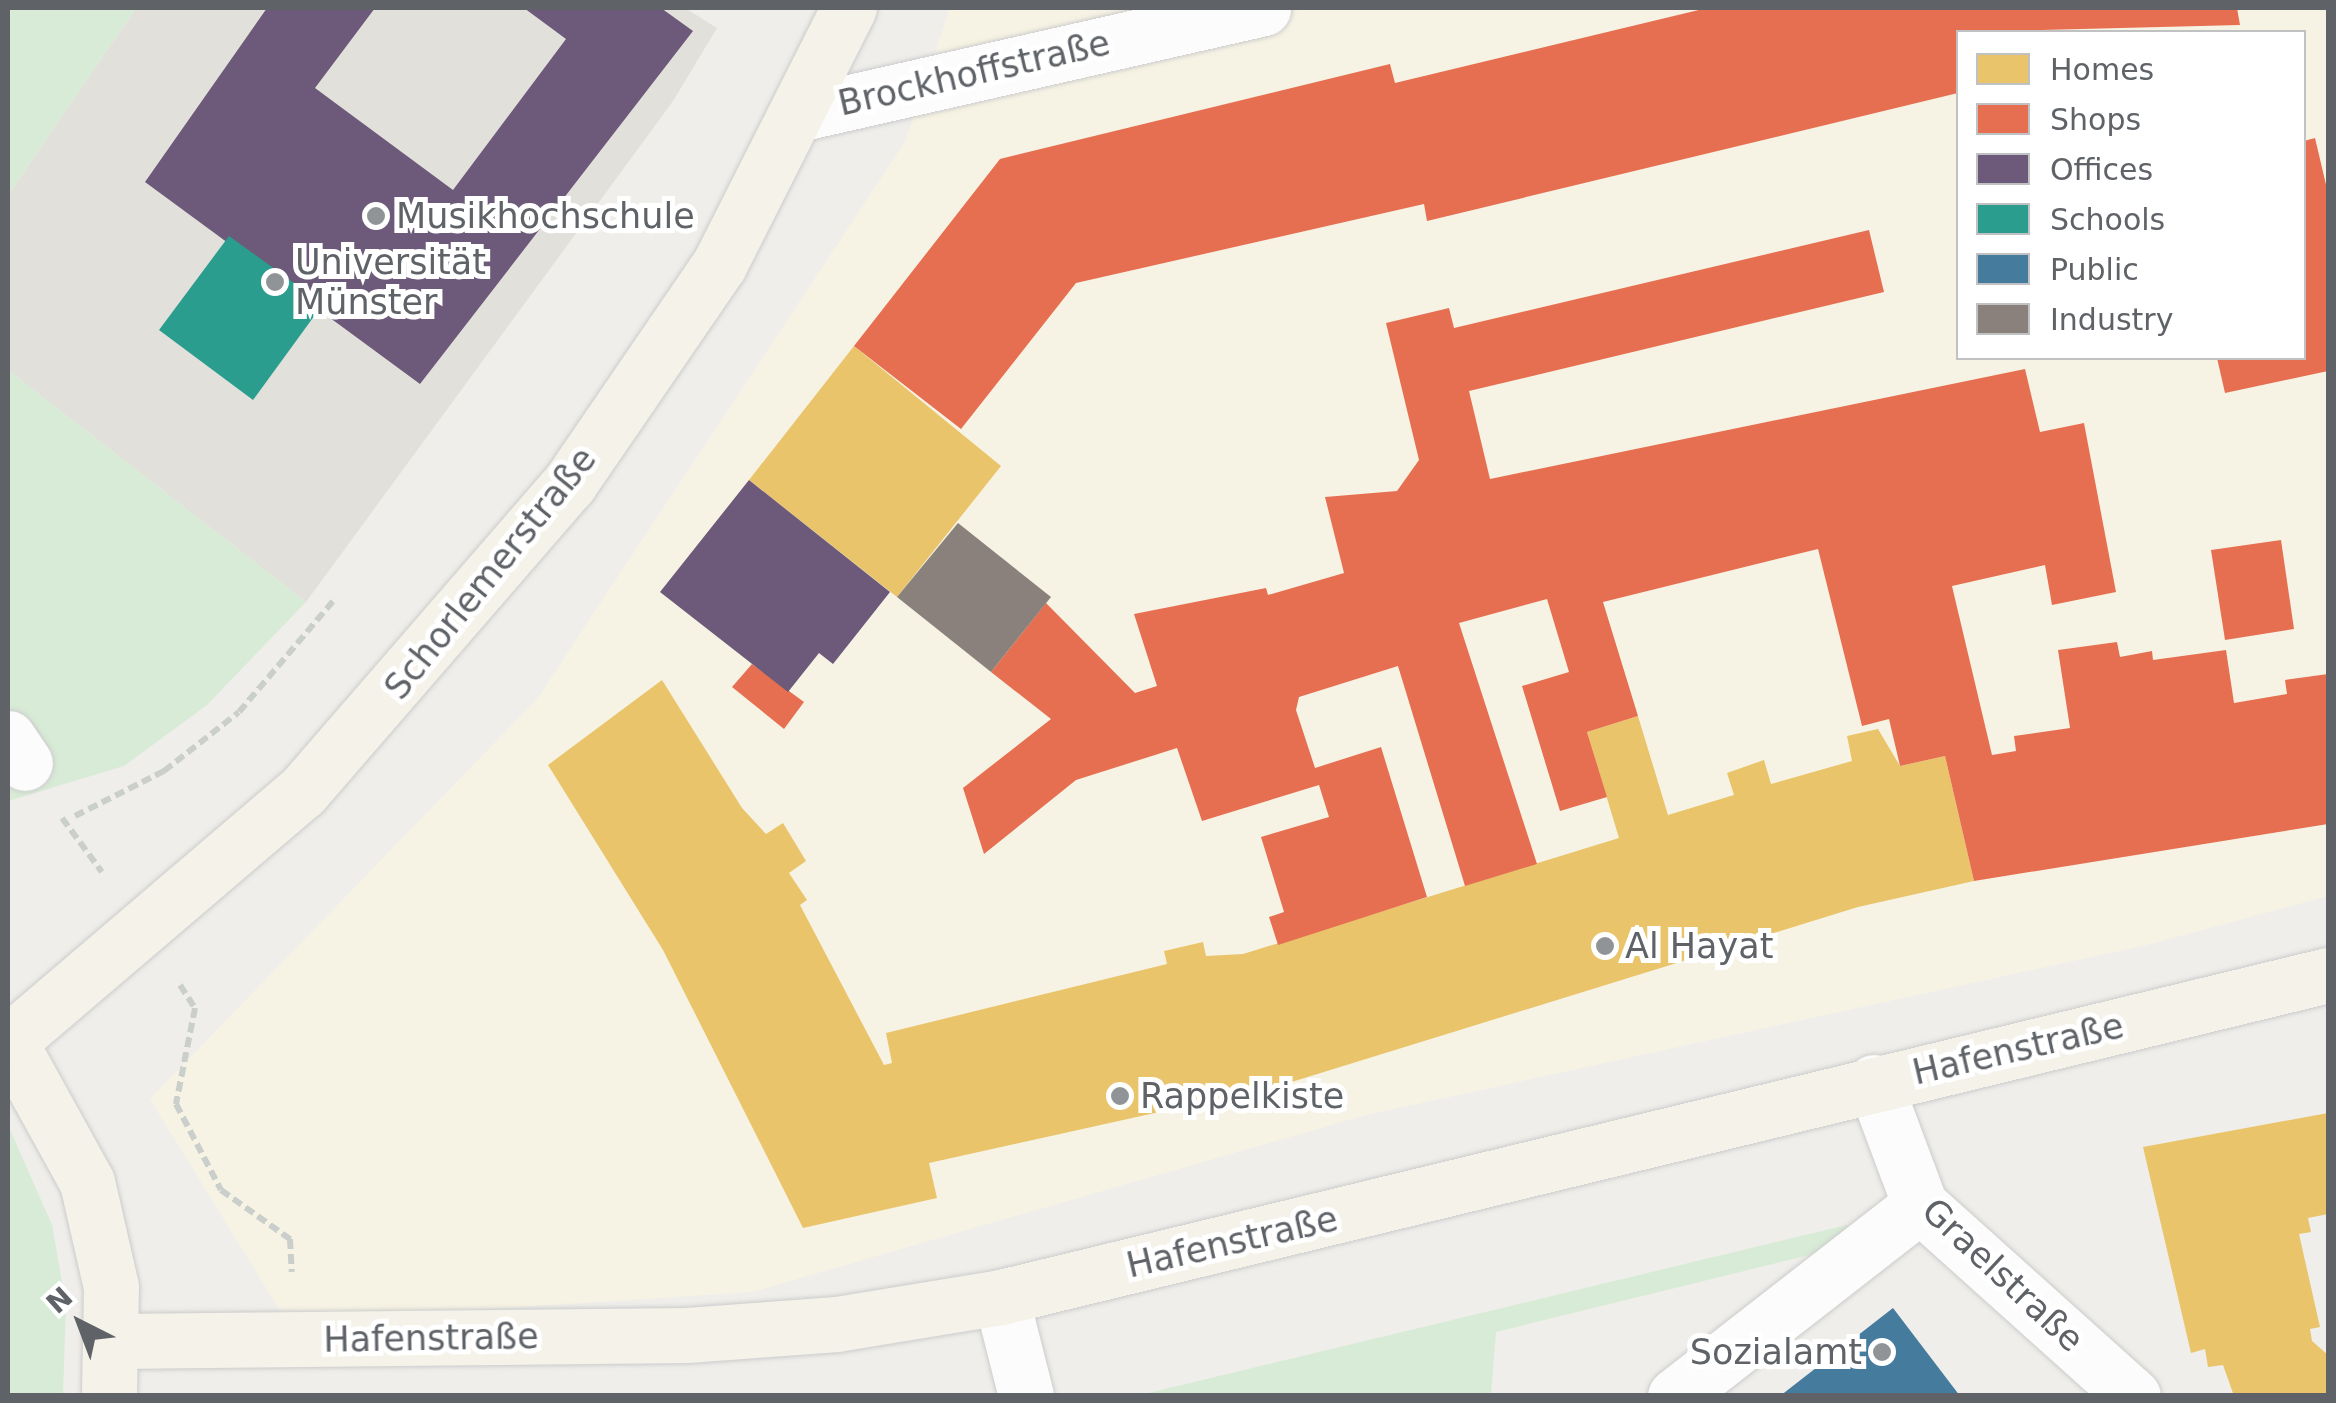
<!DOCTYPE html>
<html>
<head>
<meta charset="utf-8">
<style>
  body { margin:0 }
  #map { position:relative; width:2336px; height:1403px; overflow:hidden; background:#efeeea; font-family:"DejaVu Sans",sans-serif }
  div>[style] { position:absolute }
  .commercial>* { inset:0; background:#f7f3e4 }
  .education>* { inset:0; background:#e2e0da }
  .green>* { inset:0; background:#d8ebd6 }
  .homes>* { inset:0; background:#e9c46a }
  .shops>* { inset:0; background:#e76f51 }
  .offices>* { inset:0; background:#6d597a }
  .schools>* { inset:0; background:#2a9d8f }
  .public>* { inset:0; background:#457b9d }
  .industry>* { inset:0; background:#8a817c }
  .path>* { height:6px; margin-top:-3px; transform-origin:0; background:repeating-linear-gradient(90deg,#cacfcc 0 10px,transparent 0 15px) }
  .roads { filter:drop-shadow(0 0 2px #cbcccc) drop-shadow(0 0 2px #cbcccc) }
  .minor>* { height:55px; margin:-27.5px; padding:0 27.5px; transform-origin:27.5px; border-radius:27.5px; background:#fdfcfc }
  .major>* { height:55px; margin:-27.5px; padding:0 27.5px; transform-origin:27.5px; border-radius:27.5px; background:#f4f2e9 }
  .dots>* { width:28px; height:28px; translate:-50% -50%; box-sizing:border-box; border:5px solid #fff; border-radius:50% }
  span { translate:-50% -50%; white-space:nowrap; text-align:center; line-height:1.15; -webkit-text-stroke:10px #fff; paint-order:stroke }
  .street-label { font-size:35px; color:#5f6368 }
  .poi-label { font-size:35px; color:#5f6368 }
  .left { translate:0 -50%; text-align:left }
  .right { translate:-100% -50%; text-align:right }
  .frame { position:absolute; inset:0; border:10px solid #5f6368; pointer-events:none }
  .legend { position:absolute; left:1956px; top:30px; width:350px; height:330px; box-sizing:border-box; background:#fff; border:2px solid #bfc1c3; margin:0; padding:12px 18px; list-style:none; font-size:30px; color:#5f6368 }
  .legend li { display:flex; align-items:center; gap:20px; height:50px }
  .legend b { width:50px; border:2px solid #bfc1c3 }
  .north { position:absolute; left:30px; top:1273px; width:100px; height:100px; -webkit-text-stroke:8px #fff; paint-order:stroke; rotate:318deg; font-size:28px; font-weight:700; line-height:40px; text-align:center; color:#5f6368 }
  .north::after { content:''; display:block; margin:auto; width:35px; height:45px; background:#5f6368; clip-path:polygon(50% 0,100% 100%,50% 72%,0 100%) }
</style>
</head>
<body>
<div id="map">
  <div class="commercial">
    <div style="clip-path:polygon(evenodd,950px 8px,2328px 8px,2328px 896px,2151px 944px,1366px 1115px,752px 1292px,287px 1322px,150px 1099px,537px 699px,905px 142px,950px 8px,1958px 32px,2304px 32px,2304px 358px,1958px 358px,1958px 32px)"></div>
  </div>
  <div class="education">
    <div style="clip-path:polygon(136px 8px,685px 8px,717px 28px,673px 101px,306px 602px,8px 370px,8px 195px)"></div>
  </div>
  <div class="green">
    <div style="clip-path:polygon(8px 8px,136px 8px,8px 195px)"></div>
    <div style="clip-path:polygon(8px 370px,306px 602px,207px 705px,124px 766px,8px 801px)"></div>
    <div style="clip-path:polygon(8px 1125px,52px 1225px,66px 1304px,63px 1395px,8px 1395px)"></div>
    <div style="clip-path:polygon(1847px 1225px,1846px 1246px,1496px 1332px,1491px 1395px,1136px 1396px)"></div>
  </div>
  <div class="homes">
    <div style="clip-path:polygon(854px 346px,1001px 466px,897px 597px,749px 480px)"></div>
    <div style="clip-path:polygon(662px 680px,742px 808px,766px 834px,783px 823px,806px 861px,789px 873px,807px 900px,800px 905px,884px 1065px,892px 1063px,886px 1033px,1167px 964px,1164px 951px,1203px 942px,1206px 956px,1243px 954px,1619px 838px,1587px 732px,1638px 716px,1668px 815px,1734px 795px,1727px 773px,1764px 760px,1771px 784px,1852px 761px,1847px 736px,1878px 729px,1900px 766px,1945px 756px,1974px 881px,1858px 907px,1285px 1084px,929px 1163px,937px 1198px,803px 1228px,663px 950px,548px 765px)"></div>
    <div style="clip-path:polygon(2328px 1113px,2328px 1214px,2308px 1218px,2311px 1232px,2299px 1234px,2320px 1327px,2310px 1329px,2312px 1341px,2328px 1355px,2328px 1396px,2234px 1396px,2223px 1365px,2208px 1367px,2205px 1349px,2191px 1353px,2143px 1147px)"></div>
  </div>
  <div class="shops">
    <div style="clip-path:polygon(1707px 8px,2237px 8px,2240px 25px,1958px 32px,1958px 93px,1427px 221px,1424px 204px,1076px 283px,961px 429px,854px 346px,1000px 159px,1390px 64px,1395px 83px)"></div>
    <div style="clip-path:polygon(2315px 138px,2328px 193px,2328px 371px,2225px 393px,2217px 358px,2304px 358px,2304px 141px)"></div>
    <div style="clip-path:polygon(1869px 230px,1884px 292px,1469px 391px,1490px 479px,2025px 369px,2040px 432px,2084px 423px,2116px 592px,2052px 605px,2045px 565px,1952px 586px,1992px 755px,2016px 751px,2014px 736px,2070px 728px,2058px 650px,2117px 642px,2120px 657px,2152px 651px,2153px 660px,2226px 650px,2234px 703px,2287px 694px,2285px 680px,2328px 674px,2328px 824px,1974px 881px,1945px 756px,1900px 766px,1889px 719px,1862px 726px,1818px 549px,1603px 602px,1638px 716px,1587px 732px,1607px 797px,1560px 811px,1522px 686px,1569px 672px,1547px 599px,1459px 623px,1537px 864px,1465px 886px,1398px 666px,1299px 697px,1296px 710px,1315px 768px,1381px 747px,1427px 897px,1278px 945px,1269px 917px,1284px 912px,1261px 837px,1329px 817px,1319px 785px,1202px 821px,1177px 748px,1076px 780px,984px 854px,963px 788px,1051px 719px,991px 672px,1046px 603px,1135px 693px,1157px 686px,1134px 614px,1266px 588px,1268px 595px,1344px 573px,1325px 497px,1397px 491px,1419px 460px,1386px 323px,1449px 308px,1454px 328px)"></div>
    <div style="clip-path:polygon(2281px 540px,2294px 629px,2225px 640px,2211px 550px)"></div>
    <div style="clip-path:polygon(752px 664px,804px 702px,784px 729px,732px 687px)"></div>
  </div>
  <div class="offices">
    <div style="clip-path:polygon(267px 8px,375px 8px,315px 88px,453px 190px,566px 39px,524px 8px,661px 8px,693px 31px,420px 384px,145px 182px)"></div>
    <div style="clip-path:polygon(749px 480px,890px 592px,833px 664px,819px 653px,788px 692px,660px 592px)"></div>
  </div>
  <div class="schools">
    <div style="clip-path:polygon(229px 236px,323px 304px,253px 400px,159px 330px)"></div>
  </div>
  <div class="public">
    <div style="clip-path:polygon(1893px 1308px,1960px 1396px,1780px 1396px)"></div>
  </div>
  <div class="industry">
    <div style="clip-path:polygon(958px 523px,1051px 597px,991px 672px,897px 597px)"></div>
  </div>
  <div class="path">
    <div style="left:75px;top:816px;width:100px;rotate:-26.8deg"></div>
    <div style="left:164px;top:771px;width:95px;rotate:-38.2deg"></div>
    <div style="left:239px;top:712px;width:148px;rotate:-49.7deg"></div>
    <div style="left:62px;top:818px;width:67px;rotate:53.5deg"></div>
    <div style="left:180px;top:985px;width:27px;rotate:57deg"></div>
    <div style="left:195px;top:1008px;width:98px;rotate:101.2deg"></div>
    <div style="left:176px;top:1104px;width:97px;rotate:62.4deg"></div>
    <div style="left:221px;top:1190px;width:85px;rotate:35.4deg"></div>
    <div style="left:290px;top:1239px;width:33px;rotate:87deg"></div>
  </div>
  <div class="roads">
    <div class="minor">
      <div style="left:802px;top:113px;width:473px;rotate:-12.8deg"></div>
      <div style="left:8px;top:738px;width:30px;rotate:56deg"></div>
      <div style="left:1874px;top:1082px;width:131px;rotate:69.5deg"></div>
      <div style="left:1920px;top:1205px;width:286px;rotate:41.9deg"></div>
      <div style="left:1001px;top:1297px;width:102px;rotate:75.8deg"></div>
      <div style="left:1675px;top:1396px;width:311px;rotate:-37.9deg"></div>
    </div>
    <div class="major">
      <div style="left:8px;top:1039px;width:163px;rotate:61.1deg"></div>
      <div style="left:87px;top:1182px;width:108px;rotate:77.1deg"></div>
      <div style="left:111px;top:1287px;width:109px;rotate:91.1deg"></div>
      <div style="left:10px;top:1041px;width:384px;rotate:-40.5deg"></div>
      <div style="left:302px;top:792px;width:408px;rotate:-49.1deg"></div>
      <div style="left:569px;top:484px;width:265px;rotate:-55.6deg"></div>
      <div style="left:719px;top:265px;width:288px;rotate:-63.2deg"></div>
      <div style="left:112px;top:1341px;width:575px;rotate:-0.6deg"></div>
      <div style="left:687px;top:1335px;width:150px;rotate:-4.2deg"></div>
      <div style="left:837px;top:1324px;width:166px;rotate:-9.3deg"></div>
      <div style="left:1001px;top:1297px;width:1366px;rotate:-13.64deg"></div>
    </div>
  </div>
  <div class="dots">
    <div style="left:376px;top:216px;background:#919496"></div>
    <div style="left:275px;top:282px;background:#919496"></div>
    <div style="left:1605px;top:946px;background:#919496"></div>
    <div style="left:1120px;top:1096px;background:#919496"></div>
    <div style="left:1882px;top:1352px;background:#919496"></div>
  </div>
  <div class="street-label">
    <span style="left:974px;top:73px;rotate:-13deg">Brockhoffstraße</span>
    <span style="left:490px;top:573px;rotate:-51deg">Schorlemerstraße</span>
    <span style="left:2018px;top:1049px;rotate:-13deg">Hafenstraße</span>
    <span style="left:1232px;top:1242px;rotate:-13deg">Hafenstraße</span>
    <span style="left:2003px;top:1275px;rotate:43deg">Graelstraße</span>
    <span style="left:431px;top:1338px;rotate:-1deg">Hafenstraße</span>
  </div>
  <div class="poi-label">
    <span class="left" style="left:396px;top:216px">Musikhochschule</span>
    <span class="left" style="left:295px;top:282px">Universität<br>Münster</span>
    <span class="left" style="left:1625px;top:946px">Al Hayat</span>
    <span class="left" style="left:1140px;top:1096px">Rappelkiste</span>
    <span class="right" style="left:1862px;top:1352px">Sozialamt</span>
  </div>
  <div class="frame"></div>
  <ul class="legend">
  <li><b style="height:28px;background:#e9c46a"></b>Homes</li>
  <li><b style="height:28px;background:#e76f51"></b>Shops</li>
  <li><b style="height:28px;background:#6d597a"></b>Offices</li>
  <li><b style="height:28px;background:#2a9d8f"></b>Schools</li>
  <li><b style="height:28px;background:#457b9d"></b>Public</li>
  <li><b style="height:28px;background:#8a817c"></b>Industry</li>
  </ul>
  <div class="north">N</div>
</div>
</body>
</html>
